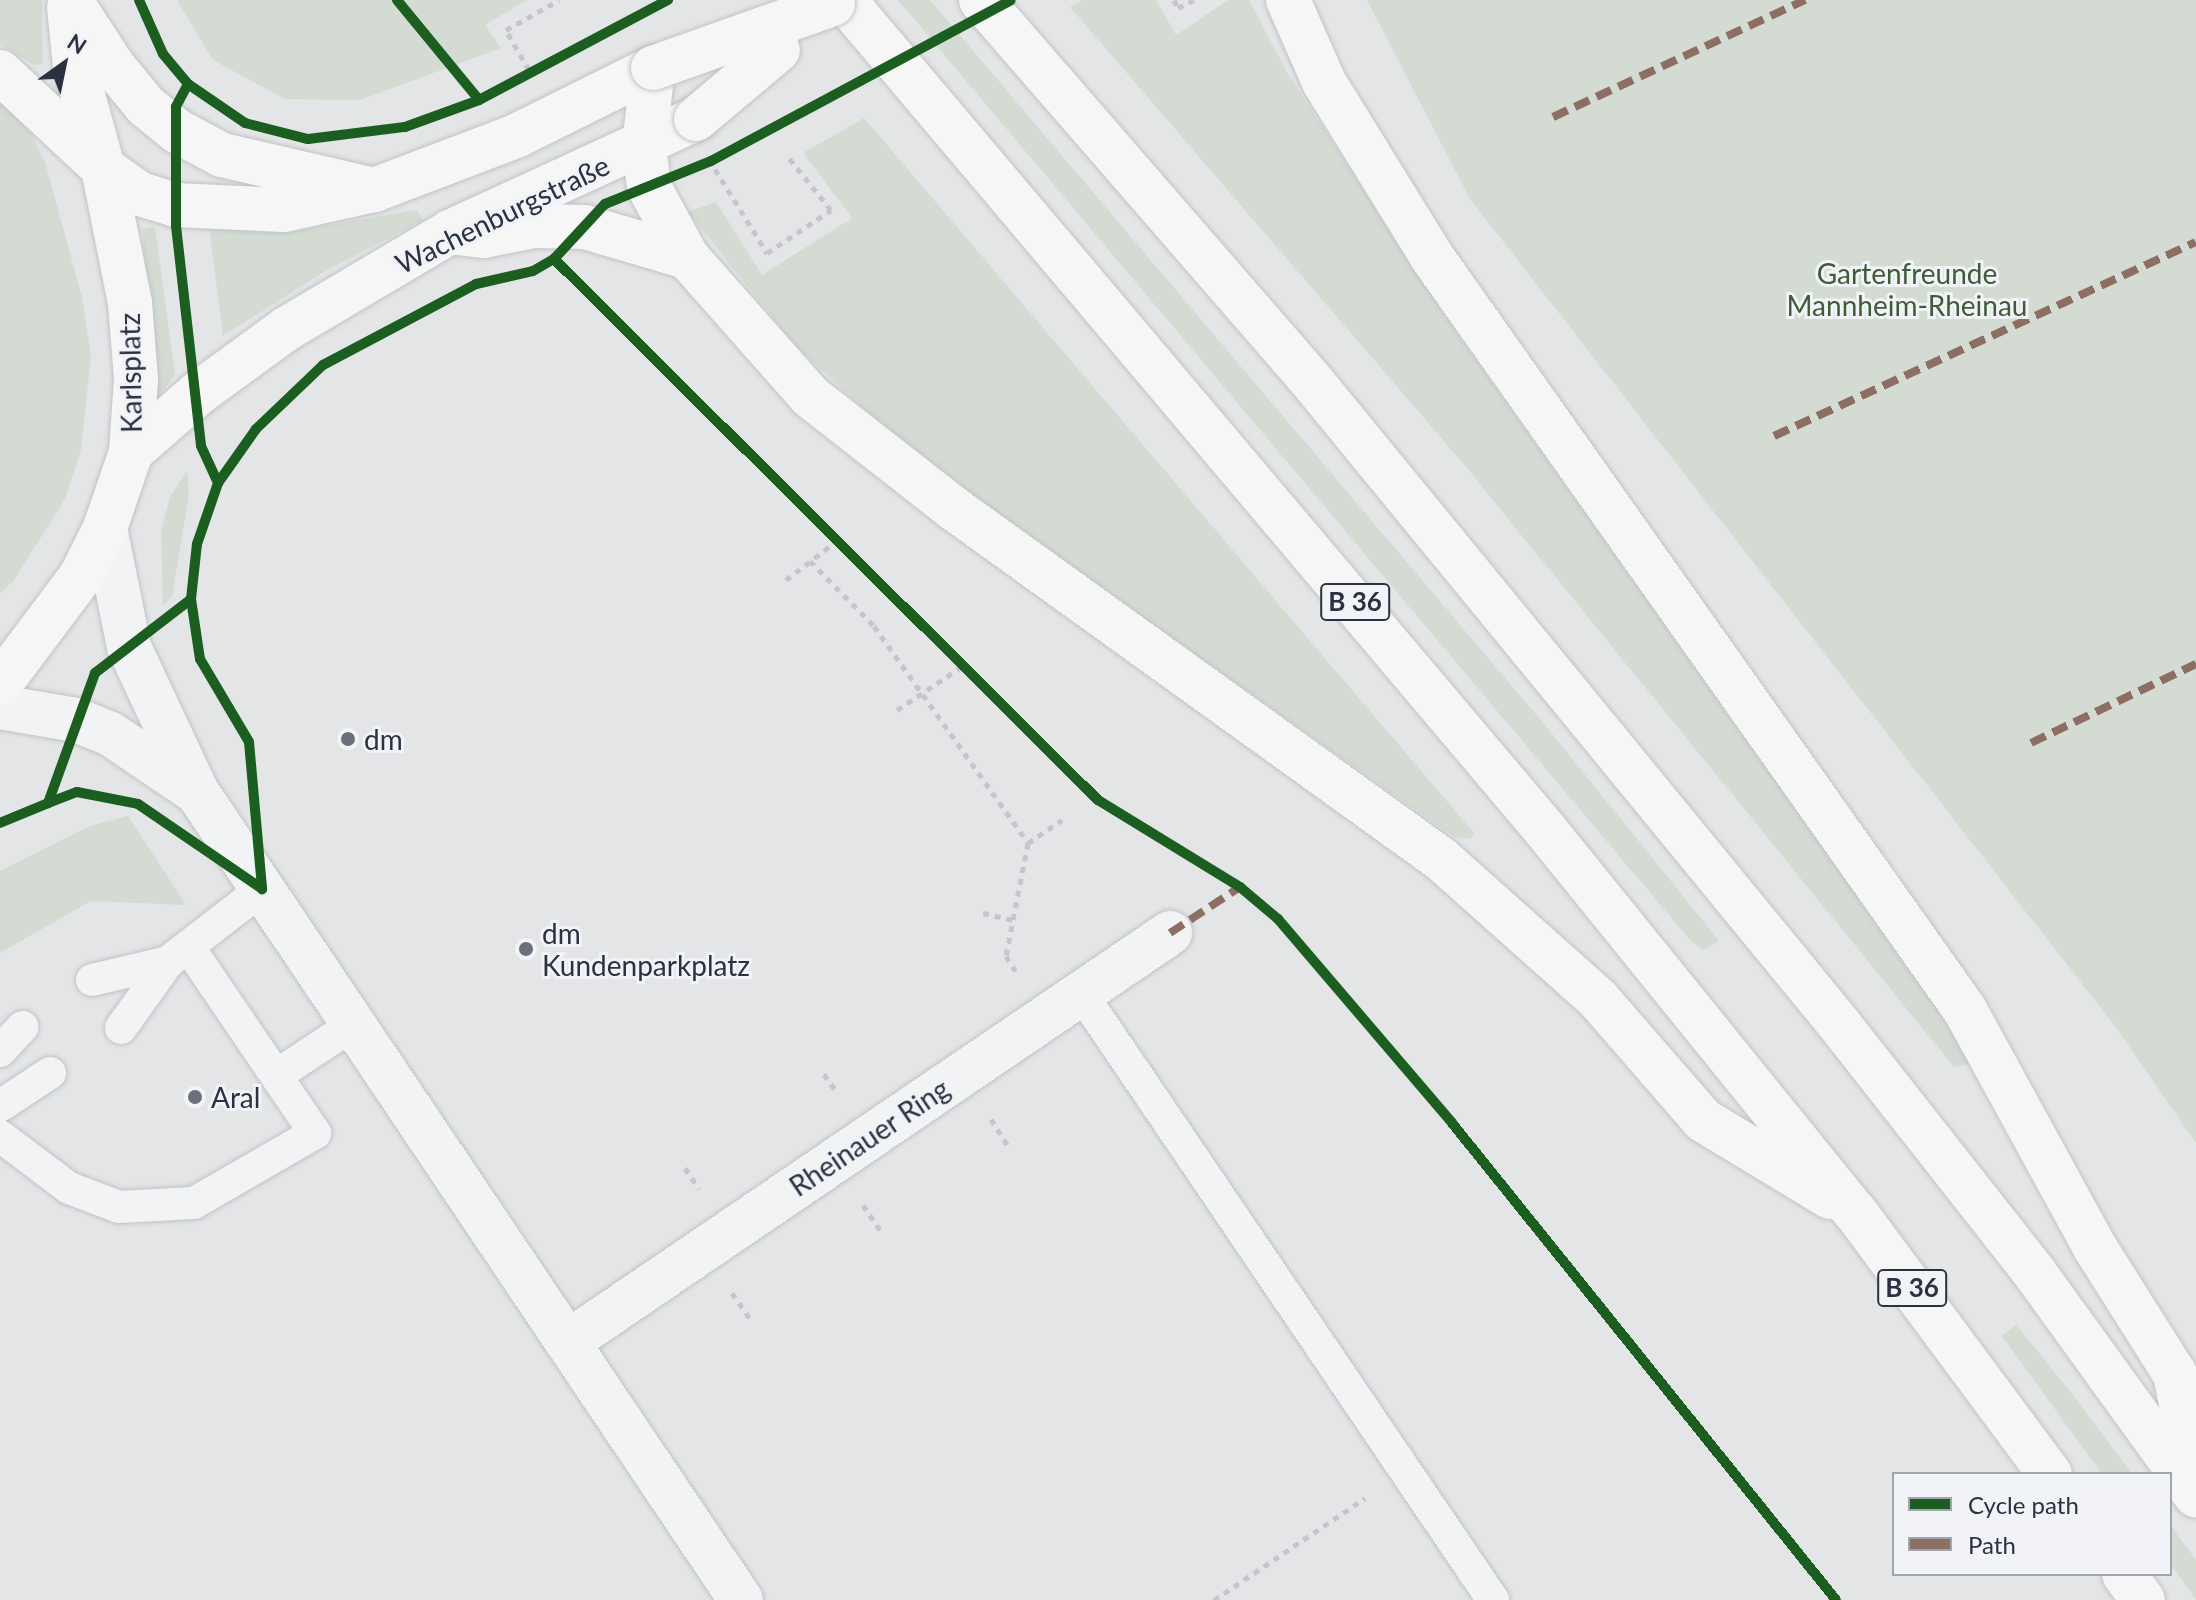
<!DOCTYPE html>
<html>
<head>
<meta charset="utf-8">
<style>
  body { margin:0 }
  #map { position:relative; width:2196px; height:1600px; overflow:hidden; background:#e3e5e7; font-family:Lato,sans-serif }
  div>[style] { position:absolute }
  .green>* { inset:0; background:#d3dbd3 }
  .path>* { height:5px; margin-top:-2.5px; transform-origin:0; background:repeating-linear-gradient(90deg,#c5c6cb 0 6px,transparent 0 12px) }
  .roads { filter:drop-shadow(0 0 2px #c1c3c5) drop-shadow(0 0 2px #c1c3c5) }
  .service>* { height:32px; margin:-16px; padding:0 16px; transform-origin:16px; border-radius:16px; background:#f2f3f5 }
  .minor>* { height:44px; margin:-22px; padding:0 22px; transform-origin:22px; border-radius:22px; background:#f2f3f5 }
  .secondary>* { height:44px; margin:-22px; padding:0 22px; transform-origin:22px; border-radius:22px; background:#f6f6f7 }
  .trunk>* { height:44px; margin:-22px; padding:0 22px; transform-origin:22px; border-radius:22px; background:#f6f6f7 }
  .bridges { filter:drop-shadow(0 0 2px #c1c3c5) drop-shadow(0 0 2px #c1c3c5) }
  .secondary-bridge>* { height:44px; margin:-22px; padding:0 22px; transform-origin:22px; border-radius:22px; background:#f6f6f7 }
  .quiet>* { height:8px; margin-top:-4px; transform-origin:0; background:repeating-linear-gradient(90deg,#8d6e63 0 16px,transparent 0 24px) }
  .cycleway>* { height:10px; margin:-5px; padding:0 5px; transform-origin:5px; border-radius:5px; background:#1b5e20 }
  .dots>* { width:22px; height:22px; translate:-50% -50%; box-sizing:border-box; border:4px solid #f1f3f7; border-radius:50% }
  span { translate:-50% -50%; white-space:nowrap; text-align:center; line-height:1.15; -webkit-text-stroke:6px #f1f3f7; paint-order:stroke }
  .shield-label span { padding:2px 6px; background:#f1f3f7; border:2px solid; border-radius:6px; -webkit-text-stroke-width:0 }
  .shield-label { font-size:26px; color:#2a3141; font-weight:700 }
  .street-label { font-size:28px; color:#2a3141 }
  .park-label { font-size:28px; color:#3d5c37 }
  .poi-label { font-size:28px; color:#2a3141 }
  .left { translate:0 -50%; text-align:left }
  .legend { position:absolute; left:1892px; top:1472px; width:280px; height:104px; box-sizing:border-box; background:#f1f3f7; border:2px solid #a1a5ae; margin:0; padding:10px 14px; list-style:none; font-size:24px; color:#2a3141 }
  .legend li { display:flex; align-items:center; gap:16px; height:40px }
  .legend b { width:40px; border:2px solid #a1a5ae }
  .north { position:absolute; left:24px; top:24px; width:80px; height:80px; -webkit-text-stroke:6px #f1f3f7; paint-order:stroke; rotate:33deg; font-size:22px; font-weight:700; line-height:32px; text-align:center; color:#2a3141 }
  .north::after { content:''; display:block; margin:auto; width:28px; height:36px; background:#2a3141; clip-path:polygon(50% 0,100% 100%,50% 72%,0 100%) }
</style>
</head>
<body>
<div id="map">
  <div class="green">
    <div style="clip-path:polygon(0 0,42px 0,43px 64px,34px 65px,0 44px)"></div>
    <div style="clip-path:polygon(177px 0,527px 0,485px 25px,501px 48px,360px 100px,285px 99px,213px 60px)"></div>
    <div style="clip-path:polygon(898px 0,930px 0,1550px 731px,1719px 941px,1703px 950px,1690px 940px)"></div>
    <div style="clip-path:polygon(1083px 0,1156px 0,1176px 35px,1228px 0,1249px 0,1288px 74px,1454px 329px,1936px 1006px,1969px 1064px,1954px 1067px,1462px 462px,1070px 7px)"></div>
    <div style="clip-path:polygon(1367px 0,2196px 0,2196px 1143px,2115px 1026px,1470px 199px)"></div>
    <div style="clip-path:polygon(0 97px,32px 135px,45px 162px,82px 297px,91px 356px,81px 450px,65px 499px,14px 580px,0 594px)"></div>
    <div style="clip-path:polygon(864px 118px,1474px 833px,1471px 839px,1454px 837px,917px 458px,794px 344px,688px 212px,716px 202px,762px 275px,852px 218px,803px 153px)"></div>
    <div style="clip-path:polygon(417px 210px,423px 220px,324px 272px,223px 336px,209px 227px,293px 231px)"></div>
    <div style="clip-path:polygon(155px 227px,175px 375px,157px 399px,142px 229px)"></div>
    <div style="clip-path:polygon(187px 471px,189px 495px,172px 596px,163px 605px,161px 531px,170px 497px)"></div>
    <div style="clip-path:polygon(128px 816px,186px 905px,91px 901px,0 953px,0 871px,90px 826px)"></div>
    <div style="clip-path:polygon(2016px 1325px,2069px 1390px,2132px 1474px,2102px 1474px,2002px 1336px)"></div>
    <div style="clip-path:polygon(2170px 1525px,2196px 1560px,2196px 1600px,2170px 1563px)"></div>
  </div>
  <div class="path">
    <div style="left:1174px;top:0;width:9px;rotate:63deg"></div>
    <div style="left:1178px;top:8px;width:18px;rotate:-27deg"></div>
    <div style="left:529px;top:70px;width:46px;rotate:-119.9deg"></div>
    <div style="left:506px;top:30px;width:61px;rotate:-29.5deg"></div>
    <div style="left:715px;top:169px;width:99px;rotate:58.2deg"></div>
    <div style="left:767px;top:253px;width:77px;rotate:-33.9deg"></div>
    <div style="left:831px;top:210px;width:67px;rotate:-128.9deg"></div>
    <div style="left:810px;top:561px;width:91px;rotate:45.4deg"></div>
    <div style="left:874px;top:626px;width:266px;rotate:54.6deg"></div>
    <div style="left:1028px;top:843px;width:115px;rotate:101deg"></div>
    <div style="left:1006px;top:956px;width:20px;rotate:57deg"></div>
    <div style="left:786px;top:580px;width:66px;rotate:-37.6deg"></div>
    <div style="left:897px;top:710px;width:81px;rotate:-33.9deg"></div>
    <div style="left:1028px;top:843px;width:41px;rotate:-34.1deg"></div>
    <div style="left:983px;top:913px;width:31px;rotate:13deg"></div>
    <div style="left:824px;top:1074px;width:24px;rotate:55deg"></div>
    <div style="left:991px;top:1119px;width:36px;rotate:58deg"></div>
    <div style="left:685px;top:1168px;width:25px;rotate:56deg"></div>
    <div style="left:863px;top:1205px;width:34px;rotate:56deg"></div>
    <div style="left:732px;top:1293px;width:33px;rotate:55deg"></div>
    <div style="left:1214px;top:1600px;width:182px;rotate:-34deg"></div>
  </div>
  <div class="roads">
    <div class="service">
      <div style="left:92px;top:980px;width:78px;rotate:-13.3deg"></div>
      <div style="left:168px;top:962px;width:119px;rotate:-37.8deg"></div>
      <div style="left:1081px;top:993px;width:734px;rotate:55.83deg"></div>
      <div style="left:121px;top:1028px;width:81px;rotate:-54.5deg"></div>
      <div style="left:0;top:1051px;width:33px;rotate:-47deg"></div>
      <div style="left:277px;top:1075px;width:92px;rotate:-33.5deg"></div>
      <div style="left:0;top:1106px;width:60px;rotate:-33.4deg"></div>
      <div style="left:0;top:1136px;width:86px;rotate:37deg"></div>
      <div style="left:69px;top:1188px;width:53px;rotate:20.8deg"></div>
      <div style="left:119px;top:1207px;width:75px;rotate:-3.1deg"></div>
      <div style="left:194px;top:1203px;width:140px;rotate:-30deg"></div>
      <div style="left:315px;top:1133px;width:222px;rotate:-124.2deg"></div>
    </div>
    <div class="minor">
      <div style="left:105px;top:528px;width:121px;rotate:78.6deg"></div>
      <div style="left:129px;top:647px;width:160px;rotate:64.9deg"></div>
      <div style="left:197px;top:792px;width:974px;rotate:56.05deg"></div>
      <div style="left:0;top:707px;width:77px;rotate:9.7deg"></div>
      <div style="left:76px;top:720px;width:35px;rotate:22deg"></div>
      <div style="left:109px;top:733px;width:104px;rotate:34deg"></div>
      <div style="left:568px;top:1342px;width:728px;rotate:-34.19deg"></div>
    </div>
    <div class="secondary">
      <div style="left:0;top:72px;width:141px;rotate:43deg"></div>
      <div style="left:103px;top:168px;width:45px;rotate:35.1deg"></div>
      <div style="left:140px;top:194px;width:37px;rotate:17deg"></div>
      <div style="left:175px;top:205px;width:109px;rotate:2.6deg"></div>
      <div style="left:284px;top:210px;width:92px;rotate:-12.5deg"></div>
      <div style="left:374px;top:190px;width:152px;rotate:-20.8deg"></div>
      <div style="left:516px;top:136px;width:153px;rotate:-26.4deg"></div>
      <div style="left:131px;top:452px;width:88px;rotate:-41.3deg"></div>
      <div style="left:197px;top:394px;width:110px;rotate:-36.1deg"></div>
      <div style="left:286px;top:329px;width:191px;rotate:-30.6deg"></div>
      <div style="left:450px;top:232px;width:271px;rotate:-24.7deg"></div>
      <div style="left:0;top:684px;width:135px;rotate:-53.1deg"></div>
      <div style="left:81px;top:576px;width:54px;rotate:-63.4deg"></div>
      <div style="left:105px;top:528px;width:80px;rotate:-71.1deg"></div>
      <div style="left:131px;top:452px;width:73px;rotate:-86.1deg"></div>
      <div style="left:136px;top:379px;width:76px;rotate:-94.5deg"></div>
      <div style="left:130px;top:303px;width:138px;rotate:-101.3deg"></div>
    </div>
    <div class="trunk">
      <div style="left:70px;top:0;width:79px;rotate:56.9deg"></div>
      <div style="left:113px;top:66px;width:52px;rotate:50.5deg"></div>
      <div style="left:146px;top:106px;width:40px;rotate:39deg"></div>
      <div style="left:177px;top:131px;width:51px;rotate:28.1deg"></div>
      <div style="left:222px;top:155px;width:156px;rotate:13deg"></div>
      <div style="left:844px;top:0;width:1089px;rotate:49.8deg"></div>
      <div style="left:1547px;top:832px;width:491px;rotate:51deg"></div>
      <div style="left:1856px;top:1213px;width:325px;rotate:53.4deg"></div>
      <div style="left:981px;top:0;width:502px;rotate:49.04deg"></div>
      <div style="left:1310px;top:379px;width:834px;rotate:50.64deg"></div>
      <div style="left:1839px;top:1024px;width:315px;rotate:51.8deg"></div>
      <div style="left:2034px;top:1272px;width:276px;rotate:54.1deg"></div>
      <div style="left:1288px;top:0;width:90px;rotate:66.3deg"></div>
      <div style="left:1324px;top:82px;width:206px;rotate:58.3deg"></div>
      <div style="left:1432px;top:257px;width:923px;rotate:54.71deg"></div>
      <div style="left:1965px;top:1010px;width:269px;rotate:61.3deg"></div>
      <div style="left:2094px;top:1246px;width:151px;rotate:57.7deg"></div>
      <div style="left:2175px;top:1374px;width:106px;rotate:78.6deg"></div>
      <div style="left:69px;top:7px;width:59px;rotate:84.2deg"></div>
      <div style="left:75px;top:66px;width:106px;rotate:74.6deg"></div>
      <div style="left:653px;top:68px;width:79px;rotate:96.6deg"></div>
      <div style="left:644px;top:146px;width:41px;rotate:83deg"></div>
      <div style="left:649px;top:187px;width:80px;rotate:61.5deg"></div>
      <div style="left:687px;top:257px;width:187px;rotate:48.5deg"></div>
      <div style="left:811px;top:397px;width:180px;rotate:38deg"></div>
      <div style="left:953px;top:508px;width:601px;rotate:35.73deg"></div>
      <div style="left:1441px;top:859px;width:210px;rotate:41.7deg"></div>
      <div style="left:1598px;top:999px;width:160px;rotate:49deg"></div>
      <div style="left:1703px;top:1120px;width:149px;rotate:31.2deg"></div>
      <div style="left:450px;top:232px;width:34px;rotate:7deg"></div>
      <div style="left:484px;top:236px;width:51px;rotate:-11.3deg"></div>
      <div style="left:534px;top:226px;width:51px;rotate:1.1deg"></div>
      <div style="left:585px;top:227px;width:106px;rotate:16.4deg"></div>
      <div style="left:2124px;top:1574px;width:32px;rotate:54deg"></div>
    </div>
  </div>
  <div class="bridges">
    <div class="secondary-bridge">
      <div style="left:653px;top:68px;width:191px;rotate:-19.6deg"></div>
      <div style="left:696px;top:119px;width:107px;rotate:-40.1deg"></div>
    </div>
  </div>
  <div class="quiet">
    <div style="left:1553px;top:117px;width:278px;rotate:-24.9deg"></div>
    <div style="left:1774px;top:436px;width:464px;rotate:-24.7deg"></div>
    <div style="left:2031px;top:743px;width:183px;rotate:-25.6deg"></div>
    <div style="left:1170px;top:933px;width:84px;rotate:-33.3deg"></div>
  </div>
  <div class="cycleway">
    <div style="left:139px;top:0;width:59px;rotate:66deg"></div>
    <div style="left:163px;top:54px;width:39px;rotate:50deg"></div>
    <div style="left:188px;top:84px;width:69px;rotate:34.4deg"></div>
    <div style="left:245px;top:123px;width:65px;rotate:14.3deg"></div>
    <div style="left:308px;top:139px;width:98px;rotate:-7.1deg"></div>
    <div style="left:405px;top:127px;width:79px;rotate:-20deg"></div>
    <div style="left:479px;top:100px;width:214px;rotate:-27.9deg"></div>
    <div style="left:397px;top:0;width:129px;rotate:50.6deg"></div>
    <div style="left:188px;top:84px;width:26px;rotate:118deg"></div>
    <div style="left:176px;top:107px;width:119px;rotate:90deg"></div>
    <div style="left:176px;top:226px;width:221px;rotate:83.5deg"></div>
    <div style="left:201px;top:446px;width:41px;rotate:65.3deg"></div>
    <div style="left:554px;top:259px;width:767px;rotate:44.84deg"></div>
    <div style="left:1098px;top:800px;width:167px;rotate:31.5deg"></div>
    <div style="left:1240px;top:887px;width:50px;rotate:40.1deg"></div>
    <div style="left:1278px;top:919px;width:268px;rotate:49.5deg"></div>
    <div style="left:1452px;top:1123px;width:612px;rotate:51.16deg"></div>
    <div style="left:191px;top:599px;width:61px;rotate:81.5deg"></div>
    <div style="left:200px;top:659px;width:96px;rotate:59.4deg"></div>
    <div style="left:249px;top:742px;width:148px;rotate:84.9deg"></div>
    <div style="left:48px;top:803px;width:31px;rotate:-21deg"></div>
    <div style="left:77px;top:792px;width:62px;rotate:11.1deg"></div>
    <div style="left:138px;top:804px;width:150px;rotate:34.4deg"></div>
    <div style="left:0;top:823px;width:52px;rotate:-22.6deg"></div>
    <div style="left:48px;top:803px;width:138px;rotate:-70.1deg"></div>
    <div style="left:95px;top:673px;width:121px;rotate:-37.6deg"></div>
    <div style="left:191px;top:599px;width:55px;rotate:-83.8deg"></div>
    <div style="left:197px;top:544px;width:65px;rotate:-71deg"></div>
    <div style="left:218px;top:483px;width:66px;rotate:-54.9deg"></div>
    <div style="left:256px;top:429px;width:93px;rotate:-43.7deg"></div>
    <div style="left:323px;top:365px;width:173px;rotate:-27.9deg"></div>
    <div style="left:476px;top:284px;width:58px;rotate:-12.8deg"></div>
    <div style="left:533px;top:271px;width:24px;rotate:-30deg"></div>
    <div style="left:554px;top:259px;width:75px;rotate:-47.2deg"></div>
    <div style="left:605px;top:204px;width:114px;rotate:-22.1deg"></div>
    <div style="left:711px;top:161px;width:340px;rotate:-28.2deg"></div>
  </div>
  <div class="dots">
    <div style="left:348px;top:739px;background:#6b707b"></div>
    <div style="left:526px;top:949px;background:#6b707b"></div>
    <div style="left:195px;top:1097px;background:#6b707b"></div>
  </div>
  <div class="shield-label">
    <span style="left:1355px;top:602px">B 36</span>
    <span style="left:1912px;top:1288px">B 36</span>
  </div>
  <div class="street-label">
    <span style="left:502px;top:214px;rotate:-26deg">Wachenburgstraße</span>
    <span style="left:130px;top:373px;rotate:-91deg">Karlsplatz</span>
    <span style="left:869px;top:1137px;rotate:-34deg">Rheinauer Ring</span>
  </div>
  <div class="park-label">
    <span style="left:1907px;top:289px">Gartenfreunde<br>Mannheim-Rheinau</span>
  </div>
  <div class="poi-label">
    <span class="left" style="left:364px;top:739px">dm</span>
    <span class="left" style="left:542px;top:949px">dm<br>Kundenparkplatz</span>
    <span class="left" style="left:211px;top:1097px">Aral</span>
  </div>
  <ul class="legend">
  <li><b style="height:10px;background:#1b5e20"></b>Cycle path</li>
  <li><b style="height:10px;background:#8d6e63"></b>Path</li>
  </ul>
  <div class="north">N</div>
</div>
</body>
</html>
